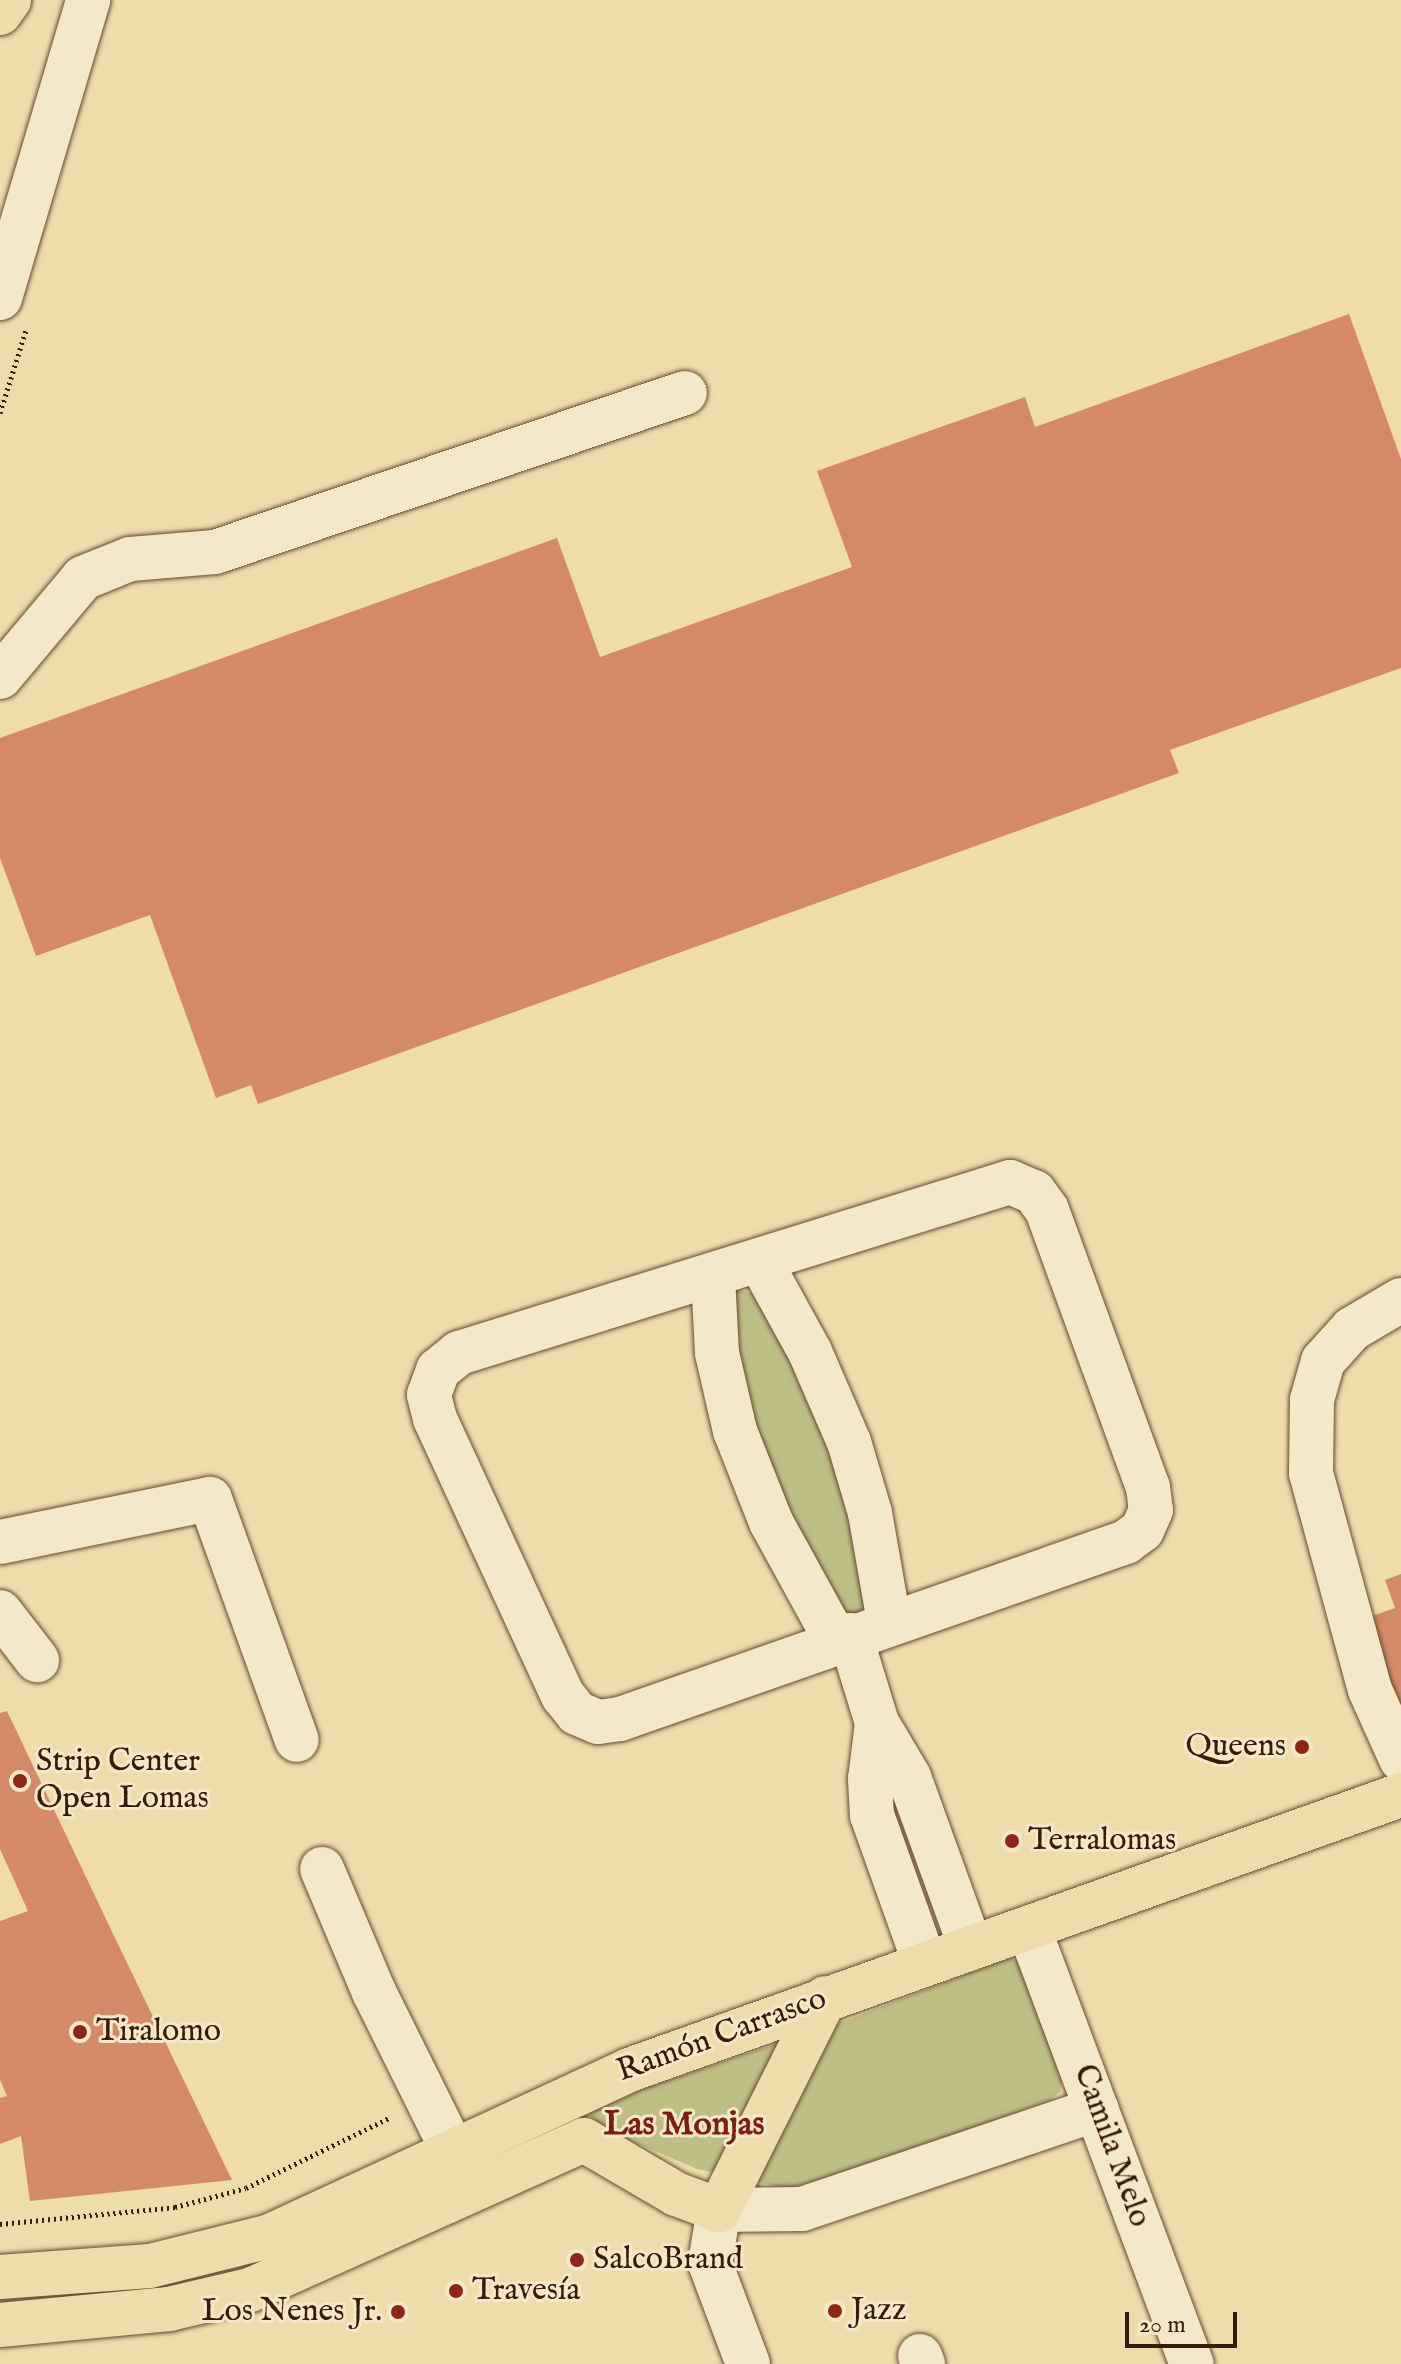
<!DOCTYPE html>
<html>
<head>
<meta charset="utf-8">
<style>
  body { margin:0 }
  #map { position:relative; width:1401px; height:2364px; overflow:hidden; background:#eedcab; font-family:"IM FELL English",serif }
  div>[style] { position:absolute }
  .green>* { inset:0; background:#bebf85 }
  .building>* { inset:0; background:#d48a68 }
  .path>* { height:5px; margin-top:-2.5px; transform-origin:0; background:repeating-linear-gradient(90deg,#391907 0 2px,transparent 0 6px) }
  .roads { filter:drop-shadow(0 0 2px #664a30) drop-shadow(0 0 2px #664a30) }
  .minor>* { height:44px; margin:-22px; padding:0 22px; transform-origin:22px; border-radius:22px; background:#f4e8c8 }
  .major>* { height:44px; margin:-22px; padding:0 22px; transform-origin:22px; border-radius:22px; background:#eedcab }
  .highway>* { height:44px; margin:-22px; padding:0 22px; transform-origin:22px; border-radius:22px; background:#eedcab }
  .dots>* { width:22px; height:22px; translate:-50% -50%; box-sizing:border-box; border:4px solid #f4e8c8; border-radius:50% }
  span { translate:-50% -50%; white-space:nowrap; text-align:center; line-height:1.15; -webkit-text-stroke:6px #f4e8c8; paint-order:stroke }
  .poi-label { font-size:32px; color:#391907 }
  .right { translate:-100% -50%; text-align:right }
  .left { translate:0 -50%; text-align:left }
  .street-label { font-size:32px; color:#391907 }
  .neighbourhood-label { font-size:34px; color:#7a1f14; font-weight:700 }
  .scale { position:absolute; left:1125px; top:2312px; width:112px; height:36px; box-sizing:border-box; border:4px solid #391907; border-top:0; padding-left:10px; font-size:24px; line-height:28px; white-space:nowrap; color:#391907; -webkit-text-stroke:6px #f4e8c8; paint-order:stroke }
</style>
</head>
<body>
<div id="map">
  <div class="green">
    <div style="clip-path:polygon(738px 1290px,752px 1293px,801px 1370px,837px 1454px,865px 1602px,862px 1615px,845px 1624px,747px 1434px,731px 1294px)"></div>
    <div style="clip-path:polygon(1009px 1958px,1020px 1962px,1064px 2071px,1060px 2092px,1049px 2101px,821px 2181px,786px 2188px,697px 2169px,601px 2128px,589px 2113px,603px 2102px,850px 2019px)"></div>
  </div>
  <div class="building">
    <div style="clip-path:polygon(1349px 314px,1401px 459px,1401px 668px,1170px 750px,1179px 773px,258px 1104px,251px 1085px,216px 1098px,150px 915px,36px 956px,0 858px,0 738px,557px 538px,600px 657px,852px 567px,817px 471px,1025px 397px,1035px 427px)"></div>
    <div style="clip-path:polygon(1401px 1574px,1401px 1725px,1364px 1619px,1395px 1608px,1385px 1580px)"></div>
    <div style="clip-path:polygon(7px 1711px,115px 1938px,232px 2180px,30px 2201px,21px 2136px,0 2144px,0 2098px,7px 2096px,0 2080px,0 1921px,28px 1911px,0 1849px,0 1713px)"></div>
  </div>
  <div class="path">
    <div style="left:0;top:413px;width:87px;rotate:-72.6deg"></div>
    <div style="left:0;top:2224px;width:176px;rotate:-5.5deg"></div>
    <div style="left:175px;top:2207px;width:73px;rotate:-15deg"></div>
    <div style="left:246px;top:2188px;width:161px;rotate:-26.1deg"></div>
  </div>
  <div class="roads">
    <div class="minor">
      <div style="left:0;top:298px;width:311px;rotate:-73.5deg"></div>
      <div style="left:0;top:677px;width:129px;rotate:-50deg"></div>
      <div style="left:83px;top:578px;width:51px;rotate:-22deg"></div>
      <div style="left:130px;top:559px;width:85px;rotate:-4.7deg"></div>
      <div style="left:215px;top:552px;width:496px;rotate:-18.7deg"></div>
      <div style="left:1010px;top:1182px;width:26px;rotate:23deg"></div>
      <div style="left:1034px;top:1192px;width:22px;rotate:54deg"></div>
      <div style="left:1047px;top:1210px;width:295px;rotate:70deg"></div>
      <div style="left:1148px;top:1487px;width:23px;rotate:83deg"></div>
      <div style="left:1151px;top:1510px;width:22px;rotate:114deg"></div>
      <div style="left:1142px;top:1530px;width:20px;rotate:143deg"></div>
      <div style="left:1126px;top:1542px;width:536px;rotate:160.72deg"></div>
      <div style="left:620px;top:1719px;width:22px;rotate:172deg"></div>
      <div style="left:598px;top:1722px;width:23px;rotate:-157deg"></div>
      <div style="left:577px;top:1713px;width:22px;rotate:-129deg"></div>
      <div style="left:563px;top:1696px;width:305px;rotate:-114.8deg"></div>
      <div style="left:435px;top:1419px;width:25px;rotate:-104deg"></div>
      <div style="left:429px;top:1395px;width:27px;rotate:-70deg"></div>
      <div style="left:438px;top:1370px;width:27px;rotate:-39deg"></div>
      <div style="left:459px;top:1353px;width:577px;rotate:-17.24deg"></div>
      <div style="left:760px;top:1261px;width:104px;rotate:61.2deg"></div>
      <div style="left:810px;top:1352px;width:98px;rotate:66.6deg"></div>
      <div style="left:849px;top:1442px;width:74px;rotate:73.5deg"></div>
      <div style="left:870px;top:1513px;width:111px;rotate:80.1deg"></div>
      <div style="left:713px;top:1277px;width:76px;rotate:87deg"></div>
      <div style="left:717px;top:1353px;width:80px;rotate:77deg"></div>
      <div style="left:735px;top:1431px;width:98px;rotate:68.4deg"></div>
      <div style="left:771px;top:1522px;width:135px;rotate:61.2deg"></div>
      <div style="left:1401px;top:1300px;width:57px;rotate:149.4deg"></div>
      <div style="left:1352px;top:1329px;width:43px;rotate:132.2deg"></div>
      <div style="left:1323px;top:1361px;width:41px;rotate:105.8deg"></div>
      <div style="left:1312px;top:1400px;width:73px;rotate:90.8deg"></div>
      <div style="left:1311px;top:1473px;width:225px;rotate:74.8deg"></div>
      <div style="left:1370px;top:1690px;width:76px;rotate:65.8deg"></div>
      <div style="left:0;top:1542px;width:214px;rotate:-11.6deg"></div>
      <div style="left:210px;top:1499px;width:256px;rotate:70.2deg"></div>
      <div style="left:0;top:1612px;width:61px;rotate:52.4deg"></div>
      <div style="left:850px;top:1635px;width:92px;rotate:72.9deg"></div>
      <div style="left:877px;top:1723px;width:63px;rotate:59.3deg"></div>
      <div style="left:909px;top:1777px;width:182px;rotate:70.1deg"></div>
      <div style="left:877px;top:1723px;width:56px;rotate:97.1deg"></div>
      <div style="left:870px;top:1779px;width:36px;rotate:87deg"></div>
      <div style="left:872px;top:1815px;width:158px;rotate:70.4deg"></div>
      <div style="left:322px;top:1869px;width:134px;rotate:67.1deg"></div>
      <div style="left:374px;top:1992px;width:178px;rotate:63.6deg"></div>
      <div style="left:1029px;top:1929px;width:465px;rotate:69.5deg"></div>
      <div style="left:920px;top:2356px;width:9px;rotate:69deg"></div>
      <div style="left:748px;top:2364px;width:108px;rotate:-110.6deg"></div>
      <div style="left:710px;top:2263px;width:54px;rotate:-80.4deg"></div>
      <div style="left:719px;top:2210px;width:83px;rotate:-0.7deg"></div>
      <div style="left:802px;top:2209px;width:311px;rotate:-18.7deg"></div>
    </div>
    <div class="major">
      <div style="left:584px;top:2140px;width:107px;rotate:30.4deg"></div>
      <div style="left:676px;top:2194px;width:46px;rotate:20.4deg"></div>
      <div style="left:719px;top:2210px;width:237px;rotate:-63.4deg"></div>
      <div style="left:0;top:2277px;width:150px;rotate:-4.2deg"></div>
      <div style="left:150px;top:2266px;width:124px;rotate:-14deg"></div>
      <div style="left:270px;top:2236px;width:396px;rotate:-24.8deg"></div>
      <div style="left:629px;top:2070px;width:820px;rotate:-19.61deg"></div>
      <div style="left:0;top:2325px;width:170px;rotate:-5.4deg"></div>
      <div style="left:169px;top:2309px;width:83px;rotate:-13.2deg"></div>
      <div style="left:250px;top:2290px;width:366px;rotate:-24.2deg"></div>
    </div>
    <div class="highway">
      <div style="left:0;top:13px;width:16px;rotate:-55deg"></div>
    </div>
  </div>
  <div class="dots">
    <div style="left:1302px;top:1747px;background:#8f2418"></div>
    <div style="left:20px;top:1781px;background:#8f2418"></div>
    <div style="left:1012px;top:1841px;background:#8f2418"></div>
    <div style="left:80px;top:2032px;background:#8f2418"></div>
    <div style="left:577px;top:2260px;background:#8f2418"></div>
    <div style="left:456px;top:2291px;background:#8f2418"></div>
    <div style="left:835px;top:2311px;background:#8f2418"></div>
    <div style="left:398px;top:2312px;background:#8f2418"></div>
  </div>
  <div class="poi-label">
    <span class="right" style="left:1286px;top:1747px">Queens</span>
    <span class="left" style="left:36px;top:1781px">Strip Center<br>Open Lomas</span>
    <span class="left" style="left:1028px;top:1841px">Terralomas</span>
    <span class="left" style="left:96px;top:2032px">Tiralomo</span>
    <span class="left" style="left:593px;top:2260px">SalcoBrand</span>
    <span class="left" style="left:472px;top:2291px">Travesía</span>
    <span class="left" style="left:851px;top:2311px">Jazz</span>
    <span class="right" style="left:382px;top:2312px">Los Nenes Jr.</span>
  </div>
  <div class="street-label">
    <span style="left:722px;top:2036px;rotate:-20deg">Ramón Carrasco</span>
    <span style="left:1111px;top:2146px;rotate:70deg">Camila Melo</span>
  </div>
  <div class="neighbourhood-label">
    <span style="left:684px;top:2125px">Las Monjas</span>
  </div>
  <div class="scale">20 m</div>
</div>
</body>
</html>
